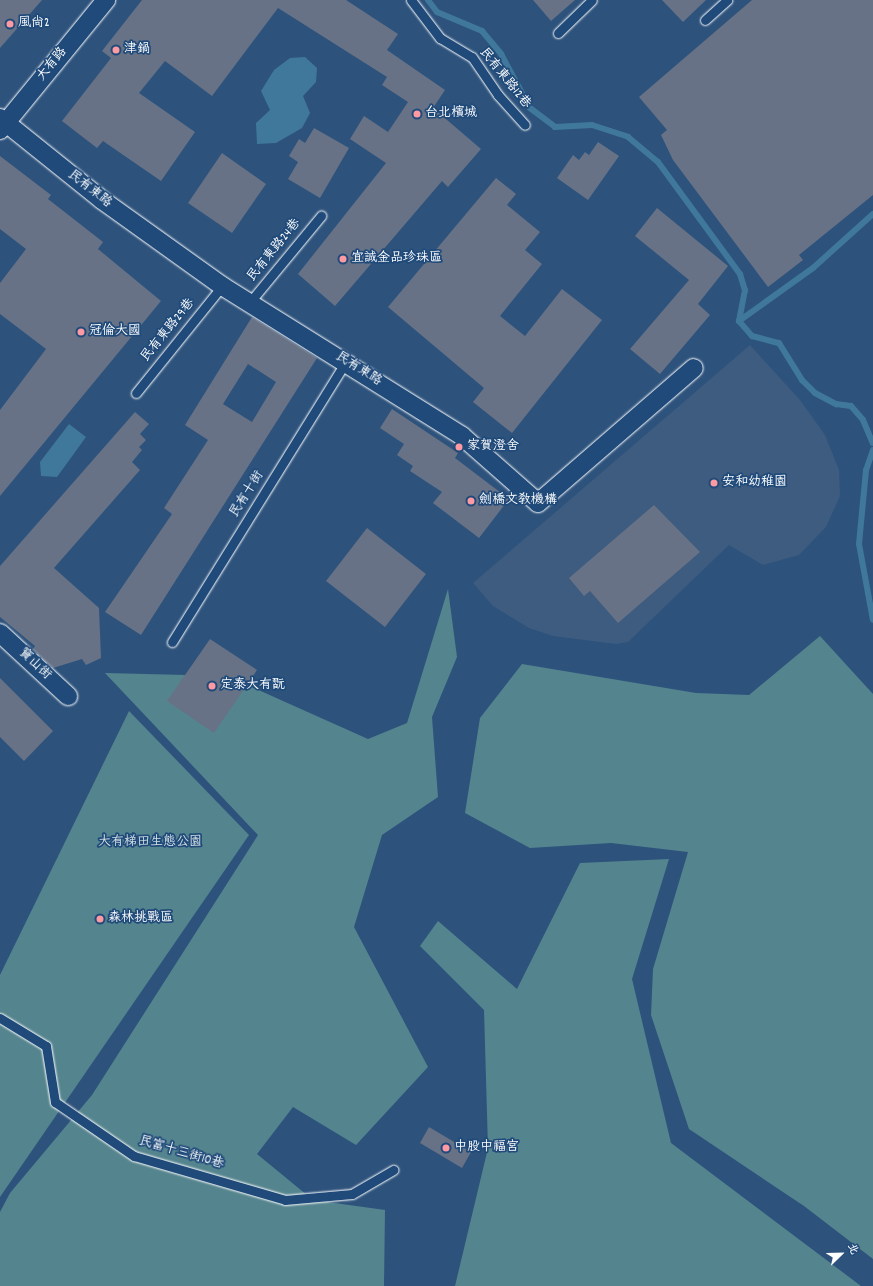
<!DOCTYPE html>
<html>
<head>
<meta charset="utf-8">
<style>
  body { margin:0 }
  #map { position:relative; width:873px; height:1286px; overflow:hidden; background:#2d527c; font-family:Dekko,"LXGW WenKai TC",sans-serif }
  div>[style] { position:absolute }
  .built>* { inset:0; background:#3e5c7f }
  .green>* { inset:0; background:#54848e }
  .water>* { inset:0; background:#40789b }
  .stream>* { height:6px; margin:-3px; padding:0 3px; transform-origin:3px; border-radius:3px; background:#40789b }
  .building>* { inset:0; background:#677286 }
  .roads { filter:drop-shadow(0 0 1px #fff) drop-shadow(0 0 1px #fff) }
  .service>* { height:9px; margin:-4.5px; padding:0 4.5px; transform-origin:4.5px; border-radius:4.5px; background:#1f4a7a }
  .minor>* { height:18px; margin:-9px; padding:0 9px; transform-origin:9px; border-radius:9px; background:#1f4a7a }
  .dots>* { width:11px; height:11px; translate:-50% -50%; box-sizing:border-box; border:2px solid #1f4a7a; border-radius:50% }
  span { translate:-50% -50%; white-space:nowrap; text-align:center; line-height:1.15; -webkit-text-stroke:3.5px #1f4a7a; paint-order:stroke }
  .poi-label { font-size:13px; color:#fff }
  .left { translate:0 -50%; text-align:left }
  .street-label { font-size:13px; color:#fff }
  .park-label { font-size:13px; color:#d4e0e3 }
  .north { position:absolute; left:821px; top:1234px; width:40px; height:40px; -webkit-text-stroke:3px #1f4a7a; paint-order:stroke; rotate:67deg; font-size:11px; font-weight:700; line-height:16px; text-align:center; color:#fff }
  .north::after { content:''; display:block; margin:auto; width:14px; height:18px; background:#fff; clip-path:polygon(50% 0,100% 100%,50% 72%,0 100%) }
</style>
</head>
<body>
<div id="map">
  <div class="built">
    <div style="clip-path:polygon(750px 345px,800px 400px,825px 435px,839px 470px,840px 496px,826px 527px,799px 555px,763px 565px,729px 545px,628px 642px,616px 644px,553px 636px,529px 628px,493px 606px,473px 583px)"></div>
  </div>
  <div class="green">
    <div style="clip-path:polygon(448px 589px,457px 657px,432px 717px,438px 797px,382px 835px,354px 927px,428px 1067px,356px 1145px,293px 1107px,257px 1154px,313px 1200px,385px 1210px,384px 1286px,0 1286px,0 1212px,10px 1193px,92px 1095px,258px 835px,105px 673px,227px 676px,368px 739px,407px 723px)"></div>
    <div style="clip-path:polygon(820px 636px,873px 694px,873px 1259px,804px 1206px,689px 1129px,651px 1015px,653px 969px,688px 852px,611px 843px,530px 848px,465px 813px,480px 718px,522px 664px,696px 693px,749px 695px)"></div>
    <div style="clip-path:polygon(129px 711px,249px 835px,0 1197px,0 975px)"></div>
    <div style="clip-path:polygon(669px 859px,632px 979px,671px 1143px,861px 1286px,455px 1286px,488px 1148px,484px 1010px,420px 946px,438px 921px,517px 989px,580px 863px)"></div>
  </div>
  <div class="water">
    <div style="clip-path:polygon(305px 57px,317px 68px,316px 82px,303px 96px,310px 113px,302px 128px,276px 143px,257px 144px,256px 123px,270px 110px,261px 91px,274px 70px,290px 58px)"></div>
    <div style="clip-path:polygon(69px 424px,86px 437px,57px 477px,41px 476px,40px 462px)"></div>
  </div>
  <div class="stream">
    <div style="left:428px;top:0;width:15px;rotate:53deg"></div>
    <div style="left:437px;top:12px;width:49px;rotate:22.9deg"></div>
    <div style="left:482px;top:31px;width:30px;rotate:50deg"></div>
    <div style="left:501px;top:54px;width:61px;rotate:61.8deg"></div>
    <div style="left:530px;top:108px;width:31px;rotate:37deg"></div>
    <div style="left:555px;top:127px;width:37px;rotate:-3deg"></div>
    <div style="left:592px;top:125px;width:38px;rotate:18deg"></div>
    <div style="left:628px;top:137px;width:39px;rotate:40deg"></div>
    <div style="left:658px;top:162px;width:139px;rotate:53.8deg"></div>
    <div style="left:740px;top:274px;width:17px;rotate:73deg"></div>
    <div style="left:745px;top:290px;width:32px;rotate:101deg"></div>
    <div style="left:739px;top:321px;width:20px;rotate:49deg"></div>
    <div style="left:752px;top:336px;width:28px;rotate:15deg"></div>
    <div style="left:779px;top:343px;width:44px;rotate:58.1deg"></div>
    <div style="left:802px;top:380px;width:18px;rotate:45deg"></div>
    <div style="left:815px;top:393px;width:24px;rotate:28deg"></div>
    <div style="left:836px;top:404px;width:15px;rotate:8deg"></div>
    <div style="left:851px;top:406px;width:18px;rotate:49deg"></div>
    <div style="left:863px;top:420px;width:25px;rotate:67deg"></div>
    <div style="left:739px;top:321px;width:91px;rotate:-35.6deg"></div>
    <div style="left:813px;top:268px;width:81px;rotate:-42deg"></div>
    <div style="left:873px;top:450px;width:21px;rotate:109deg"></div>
    <div style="left:866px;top:470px;width:74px;rotate:95.4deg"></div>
    <div style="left:859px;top:544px;width:77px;rotate:79.6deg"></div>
  </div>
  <div class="building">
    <div style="clip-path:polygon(0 0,42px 0,0 48px)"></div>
    <div style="clip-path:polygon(142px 0,346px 0,398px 34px,387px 50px,445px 90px,433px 108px,481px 149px,448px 187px,442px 181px,335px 306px,298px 274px,386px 163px,350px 139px,364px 116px,388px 132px,408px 102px,382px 85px,387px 77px,278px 8px,212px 96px,165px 61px,139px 93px,195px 132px,161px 181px,103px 141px,97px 148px,62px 121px,111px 58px,102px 51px)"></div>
    <div style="clip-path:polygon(533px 0,575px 0,551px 21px)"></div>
    <div style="clip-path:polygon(662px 0,706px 0,683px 22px)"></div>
    <div style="clip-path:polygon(752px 0,873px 0,873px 195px,799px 255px,803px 260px,768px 287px,673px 160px,661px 135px,667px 130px,639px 97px)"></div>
    <div style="clip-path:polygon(314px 128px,349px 148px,320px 198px,288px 179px,298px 162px,289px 156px,299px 139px,305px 143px)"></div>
    <div style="clip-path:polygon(598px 142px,619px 156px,588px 200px,557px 178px,573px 155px,579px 160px,585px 152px,589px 155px)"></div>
    <div style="clip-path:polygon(222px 153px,266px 184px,232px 233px,188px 203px)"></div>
    <div style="clip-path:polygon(0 156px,51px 195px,48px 199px,103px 242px,98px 249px,161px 301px,0 496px,0 410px,46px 349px,0 314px,0 283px,26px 249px,0 229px)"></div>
    <div style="clip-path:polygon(496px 178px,516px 194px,507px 205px,540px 232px,525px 250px,542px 264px,500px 316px,525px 336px,562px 289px,602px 320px,512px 433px,473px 402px,484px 388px,388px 307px)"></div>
    <div style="clip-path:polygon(657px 208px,728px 266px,698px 304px,710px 315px,660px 374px,630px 349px,689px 280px,635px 236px)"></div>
    <div style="clip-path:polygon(evenodd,252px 317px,317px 358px,141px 635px,105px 612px,172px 514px,164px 508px,208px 440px,185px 425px,252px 317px,248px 364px,276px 382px,252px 422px,223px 404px,248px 364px)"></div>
    <div style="clip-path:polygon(392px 409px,458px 453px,455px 458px,509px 499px,479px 538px,433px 503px,442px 492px,410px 471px,413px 466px,397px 455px,404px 444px,380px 428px)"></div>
    <div style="clip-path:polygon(135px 412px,149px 424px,140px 434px,146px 440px,139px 447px,142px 450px,132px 462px,140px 470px,54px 568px,99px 608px,101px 658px,86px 665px,82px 659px,53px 668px,33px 649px,35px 646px,0 617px,0 566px)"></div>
    <div style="clip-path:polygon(654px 505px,700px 552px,618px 623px,590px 591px,584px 596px,569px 578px)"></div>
    <div style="clip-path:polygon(367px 528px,426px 574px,385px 627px,326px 581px)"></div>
    <div style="clip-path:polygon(210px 639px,257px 670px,214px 733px,167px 701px)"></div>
    <div style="clip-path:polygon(0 678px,53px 731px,24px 761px,0 737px)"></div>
    <div style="clip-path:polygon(429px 1127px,471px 1152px,462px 1168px,420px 1143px)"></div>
  </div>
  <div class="roads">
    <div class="service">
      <div style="left:411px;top:0;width:48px;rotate:52.7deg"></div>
      <div style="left:440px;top:38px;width:37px;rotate:31deg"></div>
      <div style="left:472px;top:57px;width:46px;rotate:55.6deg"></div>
      <div style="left:498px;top:95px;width:40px;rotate:48deg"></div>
      <div style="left:705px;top:20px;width:30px;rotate:-42deg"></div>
      <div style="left:558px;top:33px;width:47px;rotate:-44.1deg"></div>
      <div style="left:250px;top:302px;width:112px;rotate:-50.5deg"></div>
      <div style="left:136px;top:393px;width:137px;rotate:-51.2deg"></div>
      <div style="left:172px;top:642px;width:331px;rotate:-58.2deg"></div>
      <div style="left:0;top:1018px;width:54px;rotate:31.3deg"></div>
      <div style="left:46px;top:1046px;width:57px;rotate:80.9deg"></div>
      <div style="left:55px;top:1102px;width:96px;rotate:34.4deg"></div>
      <div style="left:134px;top:1156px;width:157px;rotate:16.2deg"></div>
      <div style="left:285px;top:1200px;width:67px;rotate:-5.1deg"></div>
      <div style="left:352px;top:1194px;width:48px;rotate:-30.3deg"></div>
    </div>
    <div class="minor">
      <div style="left:0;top:118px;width:131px;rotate:38.8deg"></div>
      <div style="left:102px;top:200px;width:148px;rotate:35.6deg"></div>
      <div style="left:222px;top:286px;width:283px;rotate:32deg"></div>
      <div style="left:462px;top:436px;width:101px;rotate:41.4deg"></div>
      <div style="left:538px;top:503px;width:206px;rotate:-40.9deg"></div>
      <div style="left:0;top:130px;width:168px;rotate:-50.8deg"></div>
      <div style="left:0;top:633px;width:93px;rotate:42.8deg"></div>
    </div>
  </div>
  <div class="dots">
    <div style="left:10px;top:24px;background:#ff9aa2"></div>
    <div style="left:116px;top:50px;background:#ff9aa2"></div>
    <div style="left:417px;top:114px;background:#ff9aa2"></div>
    <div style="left:343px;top:259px;background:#ff9aa2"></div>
    <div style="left:81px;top:332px;background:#ff9aa2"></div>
    <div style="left:459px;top:447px;background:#ff9aa2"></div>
    <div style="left:714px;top:483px;background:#ff9aa2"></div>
    <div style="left:471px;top:501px;background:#ff9aa2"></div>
    <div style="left:212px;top:686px;background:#ff9aa2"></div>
    <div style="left:100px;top:919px;background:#ff9aa2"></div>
    <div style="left:446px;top:1148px;background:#ff9aa2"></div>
  </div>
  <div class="poi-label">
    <span class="left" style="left:18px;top:24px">風尚2</span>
    <span class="left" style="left:124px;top:50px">津鍋</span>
    <span class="left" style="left:425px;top:114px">台北檳城</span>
    <span class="left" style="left:351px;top:259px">宜誠金品珍珠區</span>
    <span class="left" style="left:89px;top:332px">冠倫大國</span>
    <span class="left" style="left:467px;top:447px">家賀澄舍</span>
    <span class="left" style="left:722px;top:483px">安和幼稚園</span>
    <span class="left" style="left:479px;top:501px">劍橋文教機構</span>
    <span class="left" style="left:220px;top:686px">定泰大有翫</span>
    <span class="left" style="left:108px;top:919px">森林挑戰區</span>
    <span class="left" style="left:454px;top:1148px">中股中福宮</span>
  </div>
  <div class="street-label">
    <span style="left:53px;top:65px;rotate:-51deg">大有路</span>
    <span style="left:504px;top:79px;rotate:51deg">民有東路12巷</span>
    <span style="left:89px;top:190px;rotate:38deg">民有東路</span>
    <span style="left:275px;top:251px;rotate:-51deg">民有東路24巷</span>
    <span style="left:169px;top:331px;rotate:-51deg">民有東路29巷</span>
    <span style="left:358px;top:370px;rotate:32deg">民有東路</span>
    <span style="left:248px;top:495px;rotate:-58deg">民有十街</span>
    <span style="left:34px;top:665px;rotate:43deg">寶山街</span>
    <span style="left:181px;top:1154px;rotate:16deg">民富十三街10巷</span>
  </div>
  <div class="park-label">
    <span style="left:150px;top:843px">大有梯田生態公園</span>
  </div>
  <div class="north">北</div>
</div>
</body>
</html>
